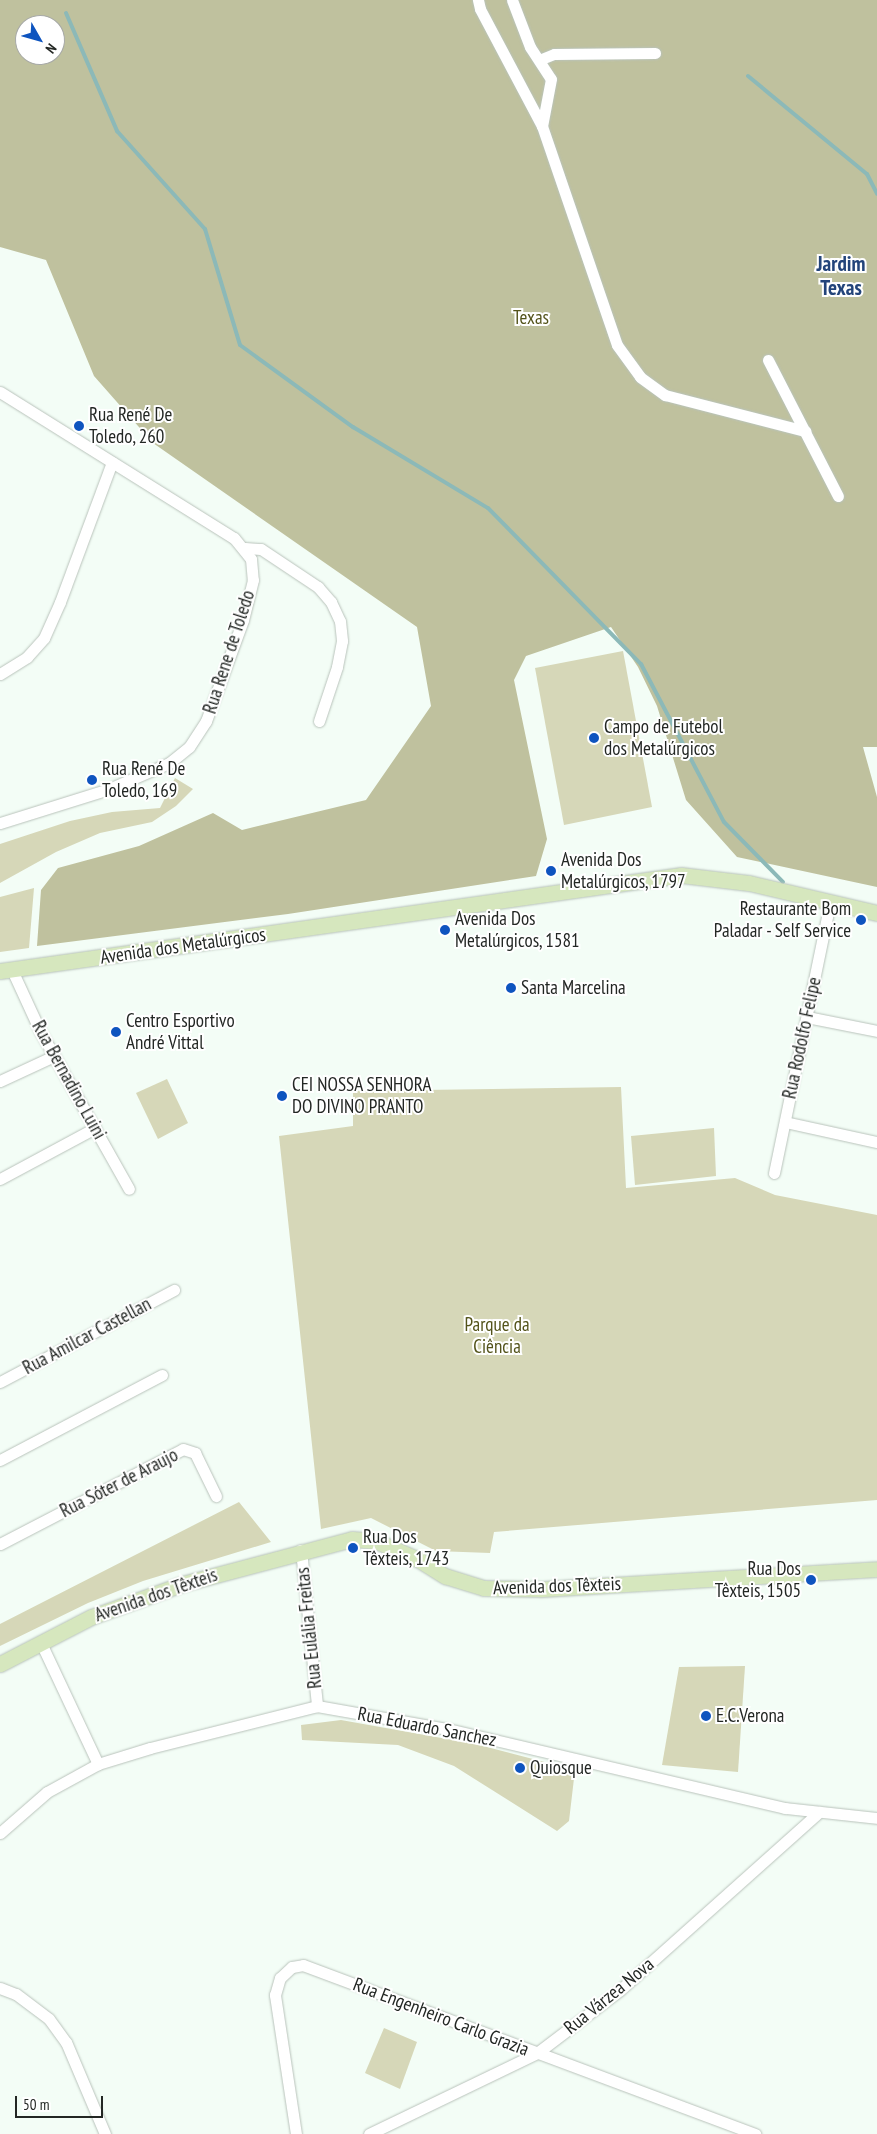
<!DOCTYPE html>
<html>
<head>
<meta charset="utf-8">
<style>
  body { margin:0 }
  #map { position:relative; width:877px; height:2134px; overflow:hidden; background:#f3fdf6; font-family:"PT Sans Narrow",sans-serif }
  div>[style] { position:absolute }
  .green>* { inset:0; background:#d6d7b8 }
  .forest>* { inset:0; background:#bfc19e }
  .stream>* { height:4px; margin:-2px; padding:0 2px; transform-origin:2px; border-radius:2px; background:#8cb9b8 }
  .roads { filter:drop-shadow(0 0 1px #b9c3bb) drop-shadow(0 0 1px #b9c3bb) }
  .street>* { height:11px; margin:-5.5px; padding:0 5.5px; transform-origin:5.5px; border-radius:5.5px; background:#fff }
  .secondary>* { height:15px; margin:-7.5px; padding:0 7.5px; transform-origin:7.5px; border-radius:7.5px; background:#d6e7be }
  .dots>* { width:14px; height:14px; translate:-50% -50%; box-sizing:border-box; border:2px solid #fff; border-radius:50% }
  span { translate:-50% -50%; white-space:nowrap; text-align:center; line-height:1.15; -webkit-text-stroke:4px #fff; paint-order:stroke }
  .park-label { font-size:19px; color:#53531a }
  .poi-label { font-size:19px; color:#232724 }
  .left { translate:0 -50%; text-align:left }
  .right { translate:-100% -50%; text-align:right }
  .street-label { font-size:19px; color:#232724 }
  .quarter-label { font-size:21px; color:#23447a; font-weight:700 }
  .north { position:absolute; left:15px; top:15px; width:50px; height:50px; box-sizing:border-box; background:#fff; border:1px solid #a7a9a7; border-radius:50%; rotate:128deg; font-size:14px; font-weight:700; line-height:20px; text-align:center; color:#232724 }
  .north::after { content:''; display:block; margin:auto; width:18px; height:22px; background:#0e54bf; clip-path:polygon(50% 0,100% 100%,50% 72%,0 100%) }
  .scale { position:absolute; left:15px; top:2096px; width:88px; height:22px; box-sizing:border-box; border:2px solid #232724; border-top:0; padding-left:6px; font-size:15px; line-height:18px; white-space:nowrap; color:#232724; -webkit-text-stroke:4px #fff; paint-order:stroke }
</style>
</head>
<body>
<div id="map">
  <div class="green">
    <div style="clip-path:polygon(623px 651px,652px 807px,564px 825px,535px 668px)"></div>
    <div style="clip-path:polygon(175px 778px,193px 789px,176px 806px,152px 822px,100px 833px,56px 852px,0 883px,0 844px,70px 821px,112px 812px,160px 808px)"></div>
    <div style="clip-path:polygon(34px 888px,29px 948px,0 952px,0 897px)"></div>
    <div style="clip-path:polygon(167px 1079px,188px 1123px,158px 1139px,136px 1093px)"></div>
    <div style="clip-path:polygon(621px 1087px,626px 1188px,735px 1178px,775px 1195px,877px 1215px,877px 1500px,494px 1532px,490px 1553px,436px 1551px,371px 1518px,321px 1529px,279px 1136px,353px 1126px,353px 1091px)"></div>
    <div style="clip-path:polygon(714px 1128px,716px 1176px,635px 1185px,631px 1136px)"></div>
    <div style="clip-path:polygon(239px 1502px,271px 1542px,143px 1581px,88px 1603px,0 1646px,0 1624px)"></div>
    <div style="clip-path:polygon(745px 1666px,738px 1772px,662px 1765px,679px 1667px)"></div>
    <div style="clip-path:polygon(341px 1720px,475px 1744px,575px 1770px,569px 1821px,557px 1831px,454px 1766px,398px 1745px,302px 1740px,301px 1725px)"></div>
    <div style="clip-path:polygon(384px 2028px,417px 2042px,400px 2089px,365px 2073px)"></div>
  </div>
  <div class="forest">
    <div style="clip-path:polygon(evenodd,0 0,877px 0,877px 747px,863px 747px,877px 797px,877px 887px,737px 857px,686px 800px,657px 706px,638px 667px,611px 627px,526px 656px,514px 680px,547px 839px,536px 876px,288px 914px,37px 946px,41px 890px,58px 868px,139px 846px,213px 813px,242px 830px,366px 800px,431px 706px,417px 627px,153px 443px,94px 376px,46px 260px,0 247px,0 0,25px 25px,55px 25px,55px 55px,25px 55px,25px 25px)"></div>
  </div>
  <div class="stream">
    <div style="left:66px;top:13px;width:129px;rotate:66.6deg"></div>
    <div style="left:117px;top:131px;width:132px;rotate:48.1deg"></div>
    <div style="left:205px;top:229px;width:121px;rotate:73.2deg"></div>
    <div style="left:240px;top:345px;width:140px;rotate:36deg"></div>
    <div style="left:353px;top:427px;width:157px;rotate:31deg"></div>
    <div style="left:488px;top:508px;width:219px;rotate:45.6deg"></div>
    <div style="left:641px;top:664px;width:178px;rotate:62.3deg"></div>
    <div style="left:724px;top:822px;width:84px;rotate:45.5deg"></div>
    <div style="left:748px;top:76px;width:154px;rotate:39.5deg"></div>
    <div style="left:867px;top:174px;width:22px;rotate:63deg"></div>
  </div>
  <div class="roads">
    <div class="street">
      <div style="left:478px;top:0;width:9px;rotate:77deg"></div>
      <div style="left:480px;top:9px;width:132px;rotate:62.1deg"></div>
      <div style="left:542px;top:126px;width:231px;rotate:71.1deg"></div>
      <div style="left:617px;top:345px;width:39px;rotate:54deg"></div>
      <div style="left:640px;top:377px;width:31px;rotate:36deg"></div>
      <div style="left:665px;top:395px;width:145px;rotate:14.4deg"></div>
      <div style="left:512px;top:0;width:50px;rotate:69deg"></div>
      <div style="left:530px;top:47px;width:38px;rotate:57deg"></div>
      <div style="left:551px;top:79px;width:48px;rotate:100.8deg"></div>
      <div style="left:539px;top:60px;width:16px;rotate:-22deg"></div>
      <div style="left:554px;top:54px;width:101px;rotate:-0.6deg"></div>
      <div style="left:768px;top:360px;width:153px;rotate:62.8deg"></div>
      <div style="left:0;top:392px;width:276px;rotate:32deg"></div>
      <div style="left:234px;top:538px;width:27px;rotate:51deg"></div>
      <div style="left:251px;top:559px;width:21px;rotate:85deg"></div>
      <div style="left:253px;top:580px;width:41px;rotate:104deg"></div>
      <div style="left:243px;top:620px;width:108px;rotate:110.1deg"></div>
      <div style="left:206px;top:721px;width:31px;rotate:123deg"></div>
      <div style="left:189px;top:747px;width:26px;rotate:141deg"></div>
      <div style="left:169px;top:763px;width:65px;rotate:156.6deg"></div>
      <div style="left:109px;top:789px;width:114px;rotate:162.7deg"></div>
      <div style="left:245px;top:548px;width:16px;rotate:4deg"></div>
      <div style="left:261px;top:549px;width:69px;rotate:33.7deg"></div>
      <div style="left:318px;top:587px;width:20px;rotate:49deg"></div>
      <div style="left:331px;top:602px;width:21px;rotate:65deg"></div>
      <div style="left:340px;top:621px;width:20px;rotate:84deg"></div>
      <div style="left:342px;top:641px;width:26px;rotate:101deg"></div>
      <div style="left:337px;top:667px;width:57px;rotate:108.4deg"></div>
      <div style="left:0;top:674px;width:32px;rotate:-32deg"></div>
      <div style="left:27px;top:657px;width:25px;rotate:-48deg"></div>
      <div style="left:44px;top:638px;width:39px;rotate:-66deg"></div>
      <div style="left:60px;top:602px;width:149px;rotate:-69.6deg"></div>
      <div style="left:12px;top:970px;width:67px;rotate:65.3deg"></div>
      <div style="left:40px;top:1031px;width:181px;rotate:60.6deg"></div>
      <div style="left:807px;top:1017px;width:71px;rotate:11.3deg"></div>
      <div style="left:0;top:1081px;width:60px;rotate:-24.8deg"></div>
      <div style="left:785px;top:1122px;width:94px;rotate:12.3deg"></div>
      <div style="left:774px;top:1173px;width:276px;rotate:-78.3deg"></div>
      <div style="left:0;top:1179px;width:108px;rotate:-28.2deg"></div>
      <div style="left:0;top:1382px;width:197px;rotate:-27.9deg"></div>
      <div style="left:0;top:1460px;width:183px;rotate:-27.7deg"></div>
      <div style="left:0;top:1544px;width:206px;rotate:-27.4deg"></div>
      <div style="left:183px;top:1449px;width:13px;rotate:18deg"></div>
      <div style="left:195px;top:1453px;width:48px;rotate:64deg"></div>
      <div style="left:301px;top:1550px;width:157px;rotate:84.1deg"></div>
      <div style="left:41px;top:1643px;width:134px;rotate:64.8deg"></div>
      <div style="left:0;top:1833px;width:62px;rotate:-41.1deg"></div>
      <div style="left:47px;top:1792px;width:58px;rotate:-28.8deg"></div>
      <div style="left:98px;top:1764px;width:54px;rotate:-17.1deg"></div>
      <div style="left:150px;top:1748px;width:172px;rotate:-14.1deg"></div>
      <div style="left:317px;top:1706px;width:133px;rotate:10deg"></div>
      <div style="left:448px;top:1729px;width:346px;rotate:13.2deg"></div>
      <div style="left:785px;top:1808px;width:93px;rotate:6.2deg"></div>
      <div style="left:0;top:1988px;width:17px;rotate:21deg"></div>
      <div style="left:16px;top:1994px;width:41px;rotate:37.1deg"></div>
      <div style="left:49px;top:2019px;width:29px;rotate:54deg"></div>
      <div style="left:66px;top:2042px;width:100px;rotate:67deg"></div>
      <div style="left:296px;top:2134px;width:141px;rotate:-98.6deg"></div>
      <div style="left:275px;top:1995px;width:18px;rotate:-74deg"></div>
      <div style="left:280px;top:1978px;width:16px;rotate:-43deg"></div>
      <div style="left:292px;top:1967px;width:11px;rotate:-10deg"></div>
      <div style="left:303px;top:1965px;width:483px;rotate:20.5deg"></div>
      <div style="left:369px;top:2134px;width:187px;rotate:-25.7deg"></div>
      <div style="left:537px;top:2053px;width:104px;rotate:-37.2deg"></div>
      <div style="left:620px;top:1990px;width:267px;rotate:-41.8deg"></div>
    </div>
    <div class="secondary">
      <div style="left:0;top:971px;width:688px;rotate:-8.02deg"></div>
      <div style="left:681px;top:875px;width:68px;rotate:6.7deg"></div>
      <div style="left:749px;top:883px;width:131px;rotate:13.2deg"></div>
      <div style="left:0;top:1664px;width:102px;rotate:-27.3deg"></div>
      <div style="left:91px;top:1617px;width:97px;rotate:-19.9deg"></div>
      <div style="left:182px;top:1584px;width:176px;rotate:-14.8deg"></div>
      <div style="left:352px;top:1539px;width:24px;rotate:5deg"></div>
      <div style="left:376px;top:1541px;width:47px;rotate:23.8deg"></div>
      <div style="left:419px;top:1560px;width:31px;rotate:32deg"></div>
      <div style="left:445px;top:1576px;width:41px;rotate:17.1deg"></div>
      <div style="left:484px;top:1588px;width:58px;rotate:1deg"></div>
      <div style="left:542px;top:1589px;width:336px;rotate:-3.4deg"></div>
    </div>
  </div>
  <div class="dots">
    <div style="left:79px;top:426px;background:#0e54bf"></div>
    <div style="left:594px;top:738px;background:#0e54bf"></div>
    <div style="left:92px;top:780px;background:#0e54bf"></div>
    <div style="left:551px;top:871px;background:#0e54bf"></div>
    <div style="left:861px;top:920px;background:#0e54bf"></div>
    <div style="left:445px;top:930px;background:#0e54bf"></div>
    <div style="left:511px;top:988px;background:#0e54bf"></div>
    <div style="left:116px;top:1032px;background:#0e54bf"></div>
    <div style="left:282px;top:1096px;background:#0e54bf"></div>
    <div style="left:353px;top:1548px;background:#0e54bf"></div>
    <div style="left:811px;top:1580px;background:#0e54bf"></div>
    <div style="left:706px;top:1716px;background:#0e54bf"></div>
    <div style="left:520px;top:1768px;background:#0e54bf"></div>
  </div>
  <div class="park-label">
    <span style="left:531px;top:318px">Texas</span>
    <span style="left:497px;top:1336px">Parque da<br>Ciência</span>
  </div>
  <div class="poi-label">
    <span class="left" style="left:89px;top:426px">Rua René De<br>Toledo, 260</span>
    <span class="left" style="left:604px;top:738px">Campo de Futebol<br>dos Metalúrgicos</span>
    <span class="left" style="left:102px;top:780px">Rua René De<br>Toledo, 169</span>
    <span class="left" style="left:561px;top:871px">Avenida Dos<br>Metalúrgicos, 1797</span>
    <span class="right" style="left:851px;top:920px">Restaurante Bom<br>Paladar - Self Service</span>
    <span class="left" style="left:455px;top:930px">Avenida Dos<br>Metalúrgicos, 1581</span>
    <span class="left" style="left:521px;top:988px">Santa Marcelina</span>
    <span class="left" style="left:126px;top:1032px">Centro Esportivo<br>André Vittal</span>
    <span class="left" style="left:292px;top:1096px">CEI NOSSA SENHORA<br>DO DIVINO PRANTO</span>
    <span class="left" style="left:363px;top:1548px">Rua Dos<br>Têxteis, 1743</span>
    <span class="right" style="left:801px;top:1580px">Rua Dos<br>Têxteis, 1505</span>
    <span class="left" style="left:716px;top:1716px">E.C.Verona</span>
    <span class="left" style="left:530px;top:1768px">Quiosque</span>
  </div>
  <div class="street-label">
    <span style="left:229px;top:652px;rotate:-72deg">Rua Rene de Toledo</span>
    <span style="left:183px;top:946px;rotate:-8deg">Avenida dos Metalúrgicos</span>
    <span style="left:802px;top:1038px;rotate:-78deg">Rua Rodolfo Felipe</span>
    <span style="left:69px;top:1080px;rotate:61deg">Rua Bernadino Luini</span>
    <span style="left:87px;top:1336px;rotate:-28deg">Rua Amilcar Castellan</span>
    <span style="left:119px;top:1483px;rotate:-27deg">Rua Sóter de Araujo</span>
    <span style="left:557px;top:1586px;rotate:-2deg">Avenida dos Têxteis</span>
    <span style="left:156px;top:1595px;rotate:-19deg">Avenida dos Têxteis</span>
    <span style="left:309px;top:1628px;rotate:-96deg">Rua Eulália Freitas</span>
    <span style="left:427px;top:1727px;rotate:11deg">Rua Eduardo Sanchez</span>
    <span style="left:609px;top:1996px;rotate:-39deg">Rua Várzea Nova</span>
    <span style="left:441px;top:2017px;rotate:21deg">Rua Engenheiro Carlo Grazia</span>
  </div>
  <div class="quarter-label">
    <span style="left:841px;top:276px">Jardim<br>Texas</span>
  </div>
  <div class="north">N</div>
  <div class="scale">50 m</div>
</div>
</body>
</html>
